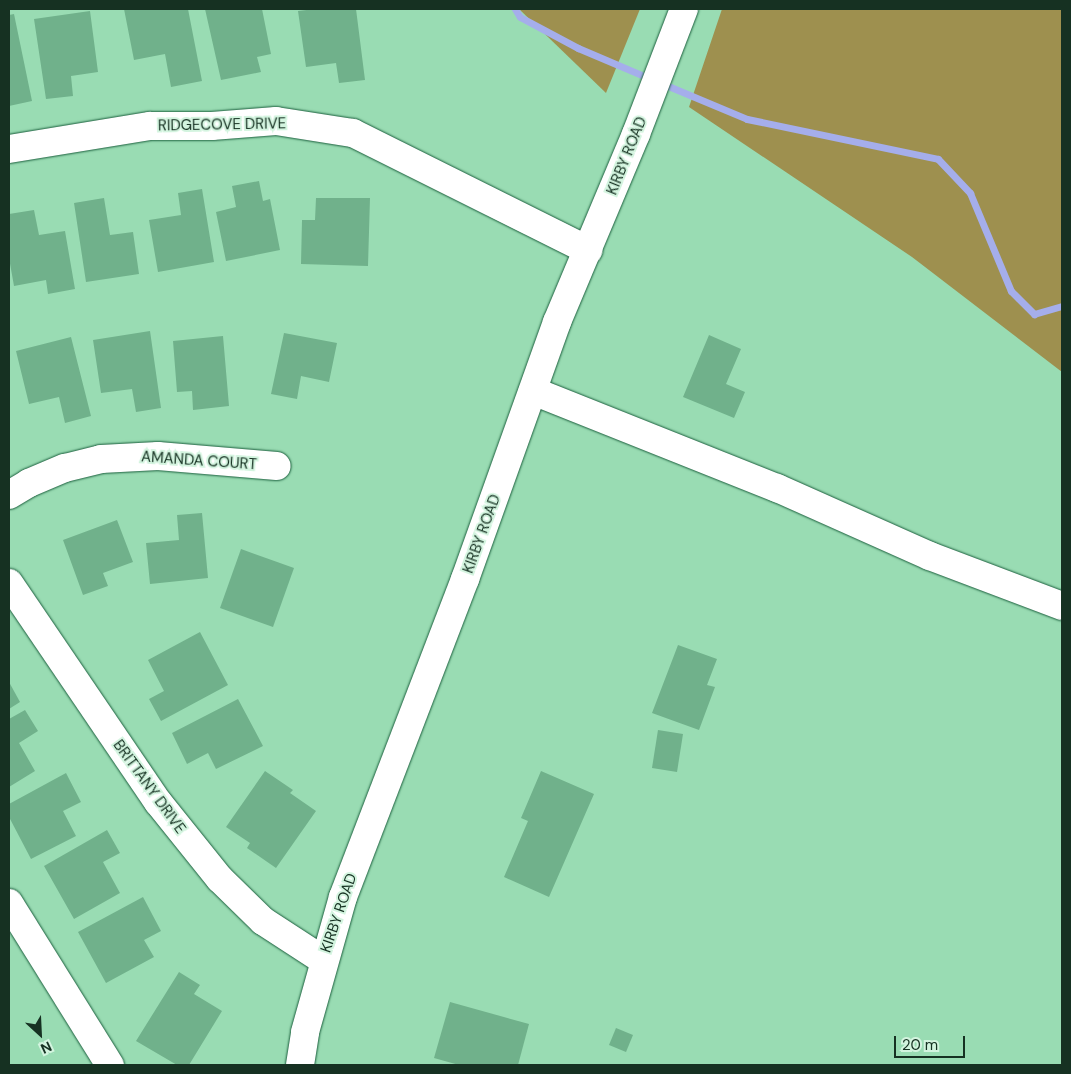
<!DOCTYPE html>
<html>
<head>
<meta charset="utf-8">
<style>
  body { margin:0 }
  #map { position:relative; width:1071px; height:1074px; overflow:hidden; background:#99dcb3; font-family:"DM Sans",sans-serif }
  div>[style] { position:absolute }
  .forest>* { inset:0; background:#9e904f }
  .stream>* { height:7px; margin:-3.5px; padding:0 3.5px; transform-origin:3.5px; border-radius:3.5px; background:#a5aeeb }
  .building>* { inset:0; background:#70b18b }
  .roads { filter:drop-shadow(0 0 1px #1b5f3d) drop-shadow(0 0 1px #1b5f3d) }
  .minor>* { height:28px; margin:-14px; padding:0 14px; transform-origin:14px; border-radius:14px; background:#fff }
  .major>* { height:28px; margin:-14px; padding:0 14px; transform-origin:14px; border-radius:14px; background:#fff }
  span { translate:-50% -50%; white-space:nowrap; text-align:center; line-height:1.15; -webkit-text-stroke:4px #d3f4df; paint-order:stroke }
  .street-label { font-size:15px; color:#163122 }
  .frame { position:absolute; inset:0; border:10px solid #163122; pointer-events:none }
  .north { position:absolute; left:15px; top:1009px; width:50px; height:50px; -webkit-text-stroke:4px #d3f4df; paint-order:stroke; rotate:155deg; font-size:14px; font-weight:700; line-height:20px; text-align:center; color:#163122 }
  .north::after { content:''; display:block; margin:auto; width:18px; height:22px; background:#163122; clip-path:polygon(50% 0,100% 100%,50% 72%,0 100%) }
  .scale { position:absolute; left:894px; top:1036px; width:71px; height:22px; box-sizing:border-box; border:2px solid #163122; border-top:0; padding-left:6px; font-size:15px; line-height:18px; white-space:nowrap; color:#163122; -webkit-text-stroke:4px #d3f4df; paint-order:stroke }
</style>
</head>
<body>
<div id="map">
  <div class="forest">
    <div style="clip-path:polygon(519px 9px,640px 9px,606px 93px)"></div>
    <div style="clip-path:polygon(722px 9px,1062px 9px,1062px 372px,912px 257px,689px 107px)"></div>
  </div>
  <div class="stream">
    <div style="left:515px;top:9px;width:9px;rotate:58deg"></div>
    <div style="left:520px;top:17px;width:66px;rotate:28.1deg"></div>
    <div style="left:578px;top:48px;width:79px;rotate:23deg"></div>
    <div style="left:661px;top:83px;width:93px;rotate:22.7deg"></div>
    <div style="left:747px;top:119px;width:195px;rotate:11.8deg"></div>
    <div style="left:938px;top:159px;width:47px;rotate:46.7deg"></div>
    <div style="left:970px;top:193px;width:106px;rotate:67.3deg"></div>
    <div style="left:1011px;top:291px;width:33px;rotate:45deg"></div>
    <div style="left:1034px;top:314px;width:29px;rotate:-16deg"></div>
  </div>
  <div class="building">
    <div style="clip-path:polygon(124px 9px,188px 9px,202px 81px,171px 87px,165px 54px,134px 60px)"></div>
    <div style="clip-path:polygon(205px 9px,262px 9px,271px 54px,257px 57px,261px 72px,221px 80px)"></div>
    <div style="clip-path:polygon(315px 9px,356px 9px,365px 80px,339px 83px,336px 63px,306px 67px,298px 11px)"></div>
    <div style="clip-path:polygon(90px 11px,98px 72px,71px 76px,73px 96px,46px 99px,34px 19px)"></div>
    <div style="clip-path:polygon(14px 14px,32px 101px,9px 106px,9px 15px)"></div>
    <div style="clip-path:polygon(259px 181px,263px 201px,270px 199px,280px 250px,226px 261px,216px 212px,236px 207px,232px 186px)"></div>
    <div style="clip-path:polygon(202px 189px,214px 262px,158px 272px,149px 220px,181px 215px,178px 193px)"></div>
    <div style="clip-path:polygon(104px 198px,110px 235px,133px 232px,139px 274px,86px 282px,74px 203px)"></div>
    <div style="clip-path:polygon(316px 198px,370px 198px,368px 266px,301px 264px,302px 220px,315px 220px)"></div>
    <div style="clip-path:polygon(34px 210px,39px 235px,65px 231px,75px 289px,48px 294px,46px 280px,14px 286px,9px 258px,9px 214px)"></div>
    <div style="clip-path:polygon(150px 331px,161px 408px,136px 412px,132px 389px,101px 393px,93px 340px)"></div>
    <div style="clip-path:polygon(284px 333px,337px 343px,329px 382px,301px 376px,297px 399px,271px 394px)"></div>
    <div style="clip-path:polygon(709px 335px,741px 349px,726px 384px,745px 392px,734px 418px,683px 397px)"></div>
    <div style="clip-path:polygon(223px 336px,229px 406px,193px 410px,192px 391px,177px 392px,173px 341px)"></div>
    <div style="clip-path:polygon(71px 337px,91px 416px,65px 423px,59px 397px,29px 404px,16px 351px)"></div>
    <div style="clip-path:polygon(202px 513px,208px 578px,150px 584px,146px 543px,179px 540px,177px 515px)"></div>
    <div style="clip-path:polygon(117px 520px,133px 562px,103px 573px,108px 586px,83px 595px,63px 540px)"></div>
    <div style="clip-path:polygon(241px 549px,294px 568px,273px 627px,220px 608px)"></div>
    <div style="clip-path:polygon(200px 632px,228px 685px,161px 721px,149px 699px,164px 691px,148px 660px)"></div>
    <div style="clip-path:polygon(678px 645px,717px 659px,707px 685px,715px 687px,699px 730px,652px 713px)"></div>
    <div style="clip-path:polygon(9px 682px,20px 702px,9px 709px)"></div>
    <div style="clip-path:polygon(238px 699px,263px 746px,216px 769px,208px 753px,187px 764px,172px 733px)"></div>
    <div style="clip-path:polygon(25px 710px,38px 731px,19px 743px,35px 771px,9px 787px,9px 719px)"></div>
    <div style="clip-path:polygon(658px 730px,683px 734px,677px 772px,652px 768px)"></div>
    <div style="clip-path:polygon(265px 771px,293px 790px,290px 793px,316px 811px,276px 868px,247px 848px,250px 843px,226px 827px)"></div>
    <div style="clip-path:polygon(541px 771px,594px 794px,549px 897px,504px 877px,528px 821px,521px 818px)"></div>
    <div style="clip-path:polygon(66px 773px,81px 802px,63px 811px,76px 836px,31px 859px,9px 817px,9px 804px)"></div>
    <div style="clip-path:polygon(107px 830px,120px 853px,103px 862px,120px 893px,74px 919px,44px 866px)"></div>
    <div style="clip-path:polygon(143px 897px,161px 931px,144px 940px,154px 957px,106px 983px,78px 932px)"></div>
    <div style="clip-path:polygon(179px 972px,200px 985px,194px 994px,222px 1011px,189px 1065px,177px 1065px,136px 1041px)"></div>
    <div style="clip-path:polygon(450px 1002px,529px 1024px,518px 1065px,459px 1065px,434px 1058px)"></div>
    <div style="clip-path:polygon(616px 1028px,633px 1035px,626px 1052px,609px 1045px)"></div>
  </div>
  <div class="roads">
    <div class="minor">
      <div style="left:9px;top:149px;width:143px;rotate:-9.3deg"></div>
      <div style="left:150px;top:126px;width:62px"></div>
      <div style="left:212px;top:126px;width:64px;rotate:-4.5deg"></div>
      <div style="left:276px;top:121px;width:78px;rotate:8.9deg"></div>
      <div style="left:353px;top:133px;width:263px;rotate:26.5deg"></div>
      <div style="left:533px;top:391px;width:263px;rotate:21.7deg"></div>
      <div style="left:777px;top:488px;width:167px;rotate:24deg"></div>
      <div style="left:930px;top:556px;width:141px;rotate:20.7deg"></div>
      <div style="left:9px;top:495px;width:23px;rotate:-31deg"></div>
      <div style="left:29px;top:483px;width:39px;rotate:-23deg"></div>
      <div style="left:65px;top:468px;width:37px;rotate:-14deg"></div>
      <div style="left:101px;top:459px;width:57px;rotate:-3deg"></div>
      <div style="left:158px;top:456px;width:119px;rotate:4.8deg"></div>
      <div style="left:9px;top:583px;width:265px;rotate:55.8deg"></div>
      <div style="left:158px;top:802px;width:99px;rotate:51.2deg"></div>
      <div style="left:220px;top:879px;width:60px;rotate:44.3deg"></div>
      <div style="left:263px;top:921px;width:72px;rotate:33deg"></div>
      <div style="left:300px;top:1065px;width:33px;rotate:-81deg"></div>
      <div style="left:305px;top:1032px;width:140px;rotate:-74.3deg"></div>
      <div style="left:343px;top:897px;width:341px;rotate:-69deg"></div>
      <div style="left:465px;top:579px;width:273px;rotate:-70.3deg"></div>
      <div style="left:557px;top:322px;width:204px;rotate:-67.2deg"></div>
      <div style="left:636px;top:134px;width:134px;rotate:-69deg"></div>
    </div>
    <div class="major">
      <div style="left:9px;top:903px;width:191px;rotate:58.1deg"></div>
    </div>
  </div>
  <div class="street-label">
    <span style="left:222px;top:125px;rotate:-1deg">RIDGECOVE DRIVE</span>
    <span style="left:627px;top:156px;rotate:-68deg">KIRBY ROAD</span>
    <span style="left:199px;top:461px;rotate:4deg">AMANDA COURT</span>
    <span style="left:482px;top:534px;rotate:-70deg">KIRBY ROAD</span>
    <span style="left:149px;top:787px;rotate:54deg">BRITTANY DRIVE</span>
    <span style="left:339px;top:913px;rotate:-71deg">KIRBY ROAD</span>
  </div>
  <div class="frame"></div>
  <div class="north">N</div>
  <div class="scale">20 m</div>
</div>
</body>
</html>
